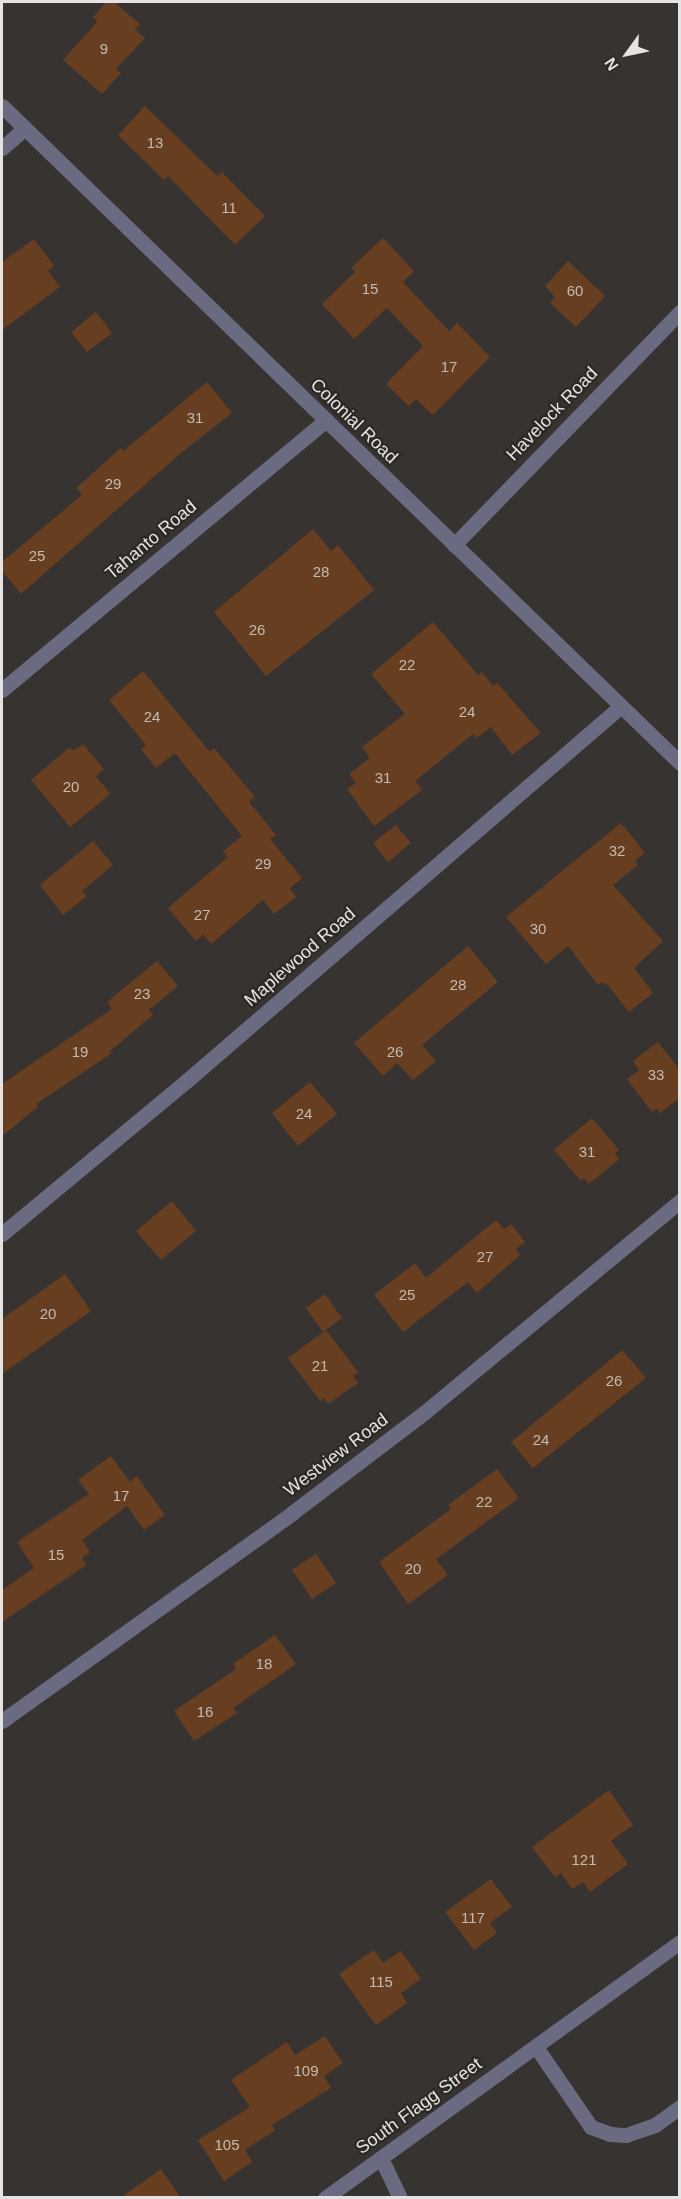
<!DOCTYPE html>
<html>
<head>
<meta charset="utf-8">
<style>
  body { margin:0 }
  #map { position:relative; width:681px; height:2199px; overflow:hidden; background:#373330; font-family:Helvetica,sans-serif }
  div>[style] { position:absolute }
  .building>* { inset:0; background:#673f20 }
  .minor>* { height:15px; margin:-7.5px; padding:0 7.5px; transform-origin:7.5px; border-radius:7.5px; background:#6a6b80 }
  span { translate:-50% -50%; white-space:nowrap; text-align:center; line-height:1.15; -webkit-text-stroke:4.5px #2d2926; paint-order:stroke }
  .number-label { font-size:15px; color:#c6bbb2 }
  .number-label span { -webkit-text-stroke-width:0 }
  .street-label { font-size:18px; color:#e6e4e2 }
  .frame { position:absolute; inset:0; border:3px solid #e6e4e2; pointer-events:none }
  .north { position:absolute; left:597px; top:24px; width:60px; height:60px; -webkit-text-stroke:4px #2d2926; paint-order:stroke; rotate:237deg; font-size:16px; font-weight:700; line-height:24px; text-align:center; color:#e6e4e2 }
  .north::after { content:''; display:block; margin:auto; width:21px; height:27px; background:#e6e4e2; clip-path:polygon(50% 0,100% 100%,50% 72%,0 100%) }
</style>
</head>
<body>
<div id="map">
  <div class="building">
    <div style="clip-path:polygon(106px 2px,114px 2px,140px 24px,135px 29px,145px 38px,116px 69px,121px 73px,102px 94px,63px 60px,98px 21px,93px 17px)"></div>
    <div style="clip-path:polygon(145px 106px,217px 176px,222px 172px,265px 216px,235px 245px,168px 176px,164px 180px,118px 135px)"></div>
    <div style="clip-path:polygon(383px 238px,414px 271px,403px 282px,449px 331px,457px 323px,490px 357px,433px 415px,416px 399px,409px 406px,386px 384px,423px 346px,387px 308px,354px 339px,322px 304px,355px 272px,351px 268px)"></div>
    <div style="clip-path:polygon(34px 239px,54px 266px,48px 271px,60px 287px,2px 330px,2px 262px)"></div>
    <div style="clip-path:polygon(568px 261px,605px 296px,576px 327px,550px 303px,555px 297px,545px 286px)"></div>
    <div style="clip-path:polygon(96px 312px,112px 333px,87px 352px,71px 332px)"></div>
    <div style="clip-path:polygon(207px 382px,232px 413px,181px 453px,21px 594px,2px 571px,2px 562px,82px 495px,76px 488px,121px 448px,123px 451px)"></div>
    <div style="clip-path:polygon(313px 529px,331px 551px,338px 545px,374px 590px,266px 676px,214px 612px)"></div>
    <div style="clip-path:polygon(433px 622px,478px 675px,482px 672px,493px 686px,497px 683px,541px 733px,512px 755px,491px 727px,477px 738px,473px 734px,415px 781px,422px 790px,374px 826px,347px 789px,356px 783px,349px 774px,370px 758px,362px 747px,405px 714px,371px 674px)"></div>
    <div style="clip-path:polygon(143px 671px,210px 752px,214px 748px,255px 797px,249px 802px,276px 835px,270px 839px,302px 878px,290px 888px,296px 897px,274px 914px,263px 900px,211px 944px,203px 934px,196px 941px,168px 908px,228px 857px,223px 851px,242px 836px,175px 753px,156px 768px,141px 749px,146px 745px,109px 700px)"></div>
    <div style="clip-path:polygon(83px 744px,104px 769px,96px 776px,110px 794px,70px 827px,31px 780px,70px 747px,73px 751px)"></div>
    <div style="clip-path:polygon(621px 823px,645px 853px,635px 861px,638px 865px,613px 885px,663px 941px,634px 968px,653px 993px,629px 1012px,608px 985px,602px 982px,598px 985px,568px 946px,546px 964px,506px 917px)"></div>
    <div style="clip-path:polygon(396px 825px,411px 843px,388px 862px,373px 843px)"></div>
    <div style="clip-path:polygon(93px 841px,113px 865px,82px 891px,87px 896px,63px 915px,40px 885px)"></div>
    <div style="clip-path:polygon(468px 946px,498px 982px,422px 1045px,436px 1061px,413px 1080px,397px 1063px,383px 1076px,354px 1043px)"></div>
    <div style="clip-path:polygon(157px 961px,178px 986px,149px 1010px,153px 1015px,110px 1051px,112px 1053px,36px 1104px,38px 1107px,2px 1136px,2px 1084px,112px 1009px,107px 1002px)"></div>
    <div style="clip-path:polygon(658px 1042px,680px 1070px,680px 1098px,660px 1113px,657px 1109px,652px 1112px,627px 1079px,639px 1070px,633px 1061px)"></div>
    <div style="clip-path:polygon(310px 1082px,337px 1114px,298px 1146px,272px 1113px)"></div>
    <div style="clip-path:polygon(592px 1118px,619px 1150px,615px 1153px,619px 1159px,589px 1184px,584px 1178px,581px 1181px,554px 1150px)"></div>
    <div style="clip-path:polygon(172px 1201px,196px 1231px,161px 1260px,136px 1231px)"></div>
    <div style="clip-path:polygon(496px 1220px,504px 1229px,511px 1224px,525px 1242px,516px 1249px,520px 1255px,477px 1293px,468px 1282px,403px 1332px,374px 1295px,415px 1263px,426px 1278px)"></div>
    <div style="clip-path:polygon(65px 1274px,91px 1311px,2px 1374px,2px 1319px)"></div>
    <div style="clip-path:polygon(325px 1294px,342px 1318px,323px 1332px,306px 1308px)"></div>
    <div style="clip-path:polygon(326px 1330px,358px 1372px,353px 1376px,358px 1383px,328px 1404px,324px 1398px,320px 1401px,288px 1358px)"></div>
    <div style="clip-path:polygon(622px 1350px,646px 1378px,533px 1468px,511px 1442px)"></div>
    <div style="clip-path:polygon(111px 1456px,130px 1482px,137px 1476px,165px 1515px,144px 1530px,127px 1506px,82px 1540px,90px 1552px,82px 1558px,86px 1565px,2px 1622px,2px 1590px,34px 1568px,17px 1542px,89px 1494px,78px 1480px)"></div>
    <div style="clip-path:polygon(497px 1469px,519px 1498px,436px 1559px,448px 1575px,408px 1604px,379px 1562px,451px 1509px,448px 1505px)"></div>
    <div style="clip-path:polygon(316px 1554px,336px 1583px,312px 1599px,292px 1570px)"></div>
    <div style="clip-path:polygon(275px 1635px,296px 1664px,233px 1708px,237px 1713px,194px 1741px,174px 1711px,236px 1669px,233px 1664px)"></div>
    <div style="clip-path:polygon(609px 1790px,633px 1825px,611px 1841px,628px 1864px,590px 1892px,583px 1882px,572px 1889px,561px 1873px,555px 1877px,532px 1847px)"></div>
    <div style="clip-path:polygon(491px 1879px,512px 1907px,490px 1923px,497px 1933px,474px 1950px,445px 1912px)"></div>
    <div style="clip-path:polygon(374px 1950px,383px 1963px,401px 1951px,421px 1979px,401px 1993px,407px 2003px,376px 2025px,339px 1974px)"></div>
    <div style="clip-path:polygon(325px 2036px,343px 2063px,324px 2076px,331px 2088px,272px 2125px,275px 2130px,245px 2150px,252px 2162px,224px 2181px,198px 2140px,250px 2107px,231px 2080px,287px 2042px,295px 2055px)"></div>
    <div style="clip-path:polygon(161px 2169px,181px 2198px,120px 2198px)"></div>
  </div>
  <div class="minor">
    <div style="left:2px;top:106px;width:944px;rotate:44.1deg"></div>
    <div style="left:2px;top:148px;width:30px;rotate:-41deg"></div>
    <div style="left:454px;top:545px;width:325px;rotate:-45.9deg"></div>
    <div style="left:2px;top:690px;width:422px;rotate:-39.8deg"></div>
    <div style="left:2px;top:1234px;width:236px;rotate:-39.7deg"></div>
    <div style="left:184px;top:1083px;width:577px;rotate:-40.78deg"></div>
    <div style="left:2px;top:1721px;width:357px;rotate:-35.6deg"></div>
    <div style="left:292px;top:1513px;width:167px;rotate:-37.2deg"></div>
    <div style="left:425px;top:1412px;width:331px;rotate:-39.6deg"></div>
    <div style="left:536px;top:2047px;width:97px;rotate:55.5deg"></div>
    <div style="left:591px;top:2127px;width:20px;rotate:20deg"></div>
    <div style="left:610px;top:2134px;width:16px;rotate:4deg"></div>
    <div style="left:626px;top:2135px;width:31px;rotate:-19deg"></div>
    <div style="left:655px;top:2125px;width:31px;rotate:-36deg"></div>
    <div style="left:381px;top:2158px;width:44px;rotate:64.6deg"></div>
    <div style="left:325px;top:2198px;width:438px;rotate:-35.8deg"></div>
  </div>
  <div class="number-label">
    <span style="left:104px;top:49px">9</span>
    <span style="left:155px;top:143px">13</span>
    <span style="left:229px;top:208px">11</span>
    <span style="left:370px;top:289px">15</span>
    <span style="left:575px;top:291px">60</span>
    <span style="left:449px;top:367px">17</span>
    <span style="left:195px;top:418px">31</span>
    <span style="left:113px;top:484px">29</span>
    <span style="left:37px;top:556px">25</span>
    <span style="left:321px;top:572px">28</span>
    <span style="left:257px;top:630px">26</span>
    <span style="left:407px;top:665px">22</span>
    <span style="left:467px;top:712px">24</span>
    <span style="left:152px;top:717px">24</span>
    <span style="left:383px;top:778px">31</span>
    <span style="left:71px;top:787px">20</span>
    <span style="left:617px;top:851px">32</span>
    <span style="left:263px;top:864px">29</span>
    <span style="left:202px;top:915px">27</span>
    <span style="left:538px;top:929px">30</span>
    <span style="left:458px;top:985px">28</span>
    <span style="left:142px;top:994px">23</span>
    <span style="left:80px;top:1052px">19</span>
    <span style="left:395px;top:1052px">26</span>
    <span style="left:656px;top:1075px">33</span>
    <span style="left:304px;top:1114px">24</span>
    <span style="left:587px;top:1152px">31</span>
    <span style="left:485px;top:1257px">27</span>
    <span style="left:407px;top:1295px">25</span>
    <span style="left:48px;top:1314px">20</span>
    <span style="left:320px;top:1366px">21</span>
    <span style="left:614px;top:1381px">26</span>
    <span style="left:541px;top:1440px">24</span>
    <span style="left:121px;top:1496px">17</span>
    <span style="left:484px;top:1502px">22</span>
    <span style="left:56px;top:1555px">15</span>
    <span style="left:413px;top:1569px">20</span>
    <span style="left:264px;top:1664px">18</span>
    <span style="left:205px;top:1712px">16</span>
    <span style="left:584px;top:1860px">121</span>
    <span style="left:473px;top:1918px">117</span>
    <span style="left:381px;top:1982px">115</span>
    <span style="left:306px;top:2071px">109</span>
    <span style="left:227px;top:2145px">105</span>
  </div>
  <div class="street-label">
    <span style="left:552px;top:414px;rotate:-46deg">Havelock Road</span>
    <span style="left:354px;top:421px;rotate:44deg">Colonial Road</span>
    <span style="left:151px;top:540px;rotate:-40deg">Tahanto Road</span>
    <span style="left:300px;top:957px;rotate:-41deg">Maplewood Road</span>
    <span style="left:336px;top:1455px;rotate:-37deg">Westview Road</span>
    <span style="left:419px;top:2106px;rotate:-36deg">South Flagg Street</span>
  </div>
  <div class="frame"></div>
  <div class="north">N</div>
</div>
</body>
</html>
